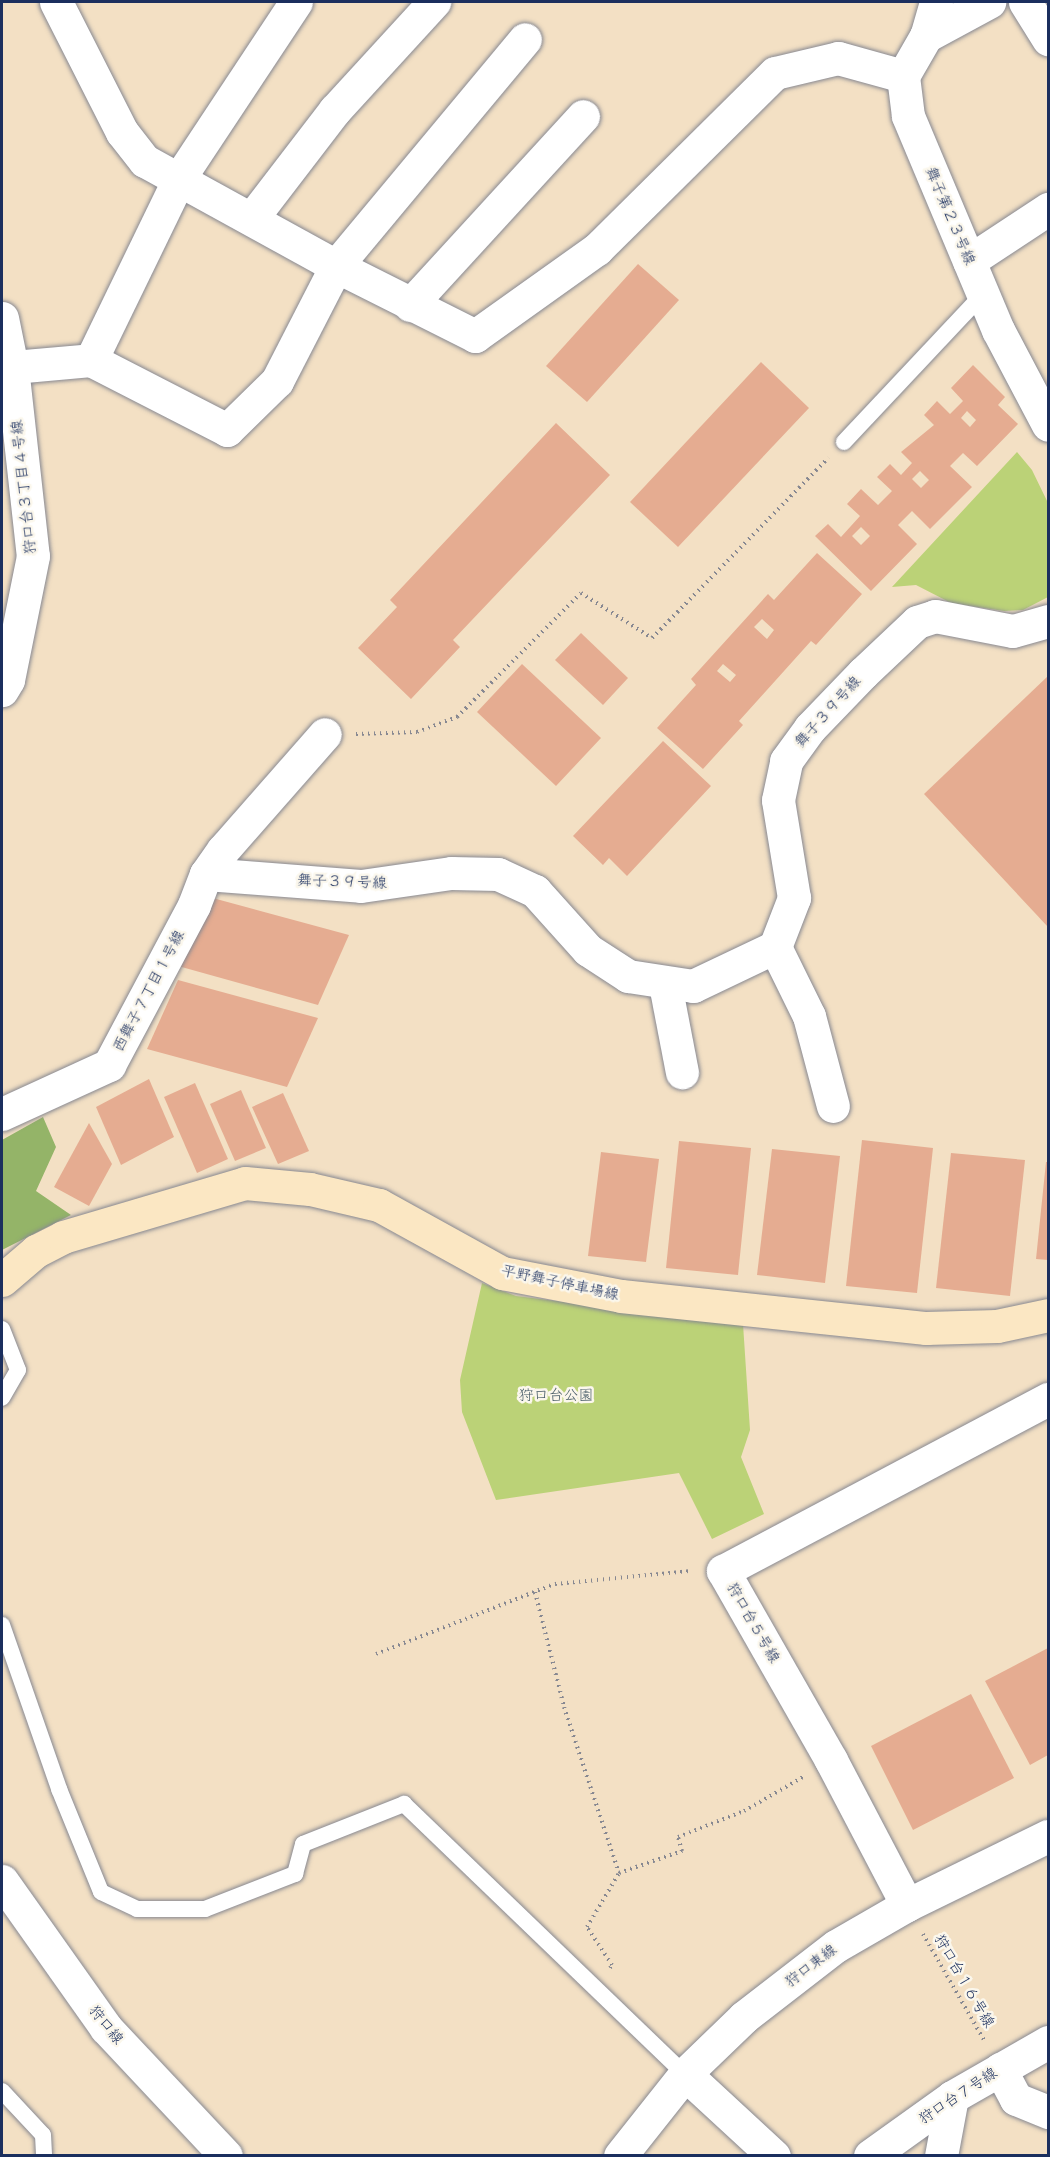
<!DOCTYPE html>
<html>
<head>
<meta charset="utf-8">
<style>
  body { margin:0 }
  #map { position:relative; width:1050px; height:2157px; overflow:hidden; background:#f3e0c4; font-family:"Shantell Sans","Klee One",sans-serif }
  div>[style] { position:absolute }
  .green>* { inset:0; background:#bbd277 }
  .forest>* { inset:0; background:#94b468 }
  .building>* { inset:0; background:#e5ac91 }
  .path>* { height:4px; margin-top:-2px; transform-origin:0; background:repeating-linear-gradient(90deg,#878891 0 1.5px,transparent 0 6px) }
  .roads { filter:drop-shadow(0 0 2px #878891) drop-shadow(0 0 2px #878891) }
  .service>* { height:16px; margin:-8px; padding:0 8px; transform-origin:8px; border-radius:8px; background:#fff }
  .minor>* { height:33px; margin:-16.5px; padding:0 16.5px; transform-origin:16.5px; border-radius:16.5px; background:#fff }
  .tertiary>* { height:33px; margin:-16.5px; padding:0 16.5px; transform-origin:16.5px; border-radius:16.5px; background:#fff }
  .secondary>* { height:33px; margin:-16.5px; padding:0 16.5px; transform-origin:16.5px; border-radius:16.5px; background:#fbe7c3 }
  span { translate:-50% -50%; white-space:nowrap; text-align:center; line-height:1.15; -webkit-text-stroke:5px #fbf7ec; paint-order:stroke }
  .street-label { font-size:15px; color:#1b2f5e }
  .park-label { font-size:15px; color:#435864 }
  .frame { position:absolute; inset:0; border:3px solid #1b2f5e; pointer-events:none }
</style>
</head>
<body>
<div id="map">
  <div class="green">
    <div style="clip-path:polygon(1017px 452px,1032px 470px,1048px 503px,1048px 597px,1023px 610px,1004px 611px,951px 603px,916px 585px,892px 587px)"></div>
    <div style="clip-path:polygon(482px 1283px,516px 1296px,743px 1324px,750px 1430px,741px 1457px,764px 1514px,712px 1539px,679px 1473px,496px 1500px,462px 1412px,460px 1380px)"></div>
  </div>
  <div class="forest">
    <div style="clip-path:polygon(43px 1117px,56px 1147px,36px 1191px,71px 1215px,2px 1250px,2px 1140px)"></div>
  </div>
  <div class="building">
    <div style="clip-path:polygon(638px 264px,679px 300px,587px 402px,546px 366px)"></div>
    <div style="clip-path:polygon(761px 362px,809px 408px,678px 547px,630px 502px)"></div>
    <div style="clip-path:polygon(evenodd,973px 365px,1005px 397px,998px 405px,1018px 424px,977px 466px,963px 453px,950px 466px,972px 487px,930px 529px,912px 511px,898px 525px,917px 544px,871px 591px,815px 536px,828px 524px,841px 537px,860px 516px,847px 504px,861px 489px,878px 505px,892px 491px,877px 477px,890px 464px,901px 475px,912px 463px,901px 452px,934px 425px,924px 415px,937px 401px,950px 414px,963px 401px,951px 388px,973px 365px,967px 411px,976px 420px,970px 427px,961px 418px,967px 411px,973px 365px,920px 471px,929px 480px,921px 488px,912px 479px,920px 471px,973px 365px,861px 527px,870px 536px,861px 545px,852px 536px,861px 527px)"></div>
    <div style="clip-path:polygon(556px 423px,610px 475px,453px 640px,460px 647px,411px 699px,358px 648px,397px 607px,390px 600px)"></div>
    <div style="clip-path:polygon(evenodd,817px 553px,862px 594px,816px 645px,811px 641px,739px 721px,743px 725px,703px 769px,657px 728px,696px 685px,691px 679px,768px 594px,774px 600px,817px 553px,762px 619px,774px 630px,767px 639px,754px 627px,762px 619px,817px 553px,723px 664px,736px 675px,730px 682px,717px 671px,723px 664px)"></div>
    <div style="clip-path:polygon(581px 633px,628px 678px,603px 705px,555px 660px)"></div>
    <div style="clip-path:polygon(522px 664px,601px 738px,556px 786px,477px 712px)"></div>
    <div style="clip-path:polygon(1048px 676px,1048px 927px,924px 794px)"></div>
    <div style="clip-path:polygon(663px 741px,711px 786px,627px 876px,609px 858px,603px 865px,573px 836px)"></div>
    <div style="clip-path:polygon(209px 897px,349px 935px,318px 1005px,178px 966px)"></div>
    <div style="clip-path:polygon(178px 980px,318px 1018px,287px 1087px,147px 1049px)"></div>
    <div style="clip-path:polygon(149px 1079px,174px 1137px,121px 1165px,96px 1107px)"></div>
    <div style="clip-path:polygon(195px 1083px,228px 1159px,197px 1173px,164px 1097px)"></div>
    <div style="clip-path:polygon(241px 1090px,266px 1148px,235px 1161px,210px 1104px)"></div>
    <div style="clip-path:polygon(283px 1093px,309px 1151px,278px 1164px,252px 1107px)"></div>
    <div style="clip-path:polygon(89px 1123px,112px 1164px,89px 1206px,54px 1187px)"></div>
    <div style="clip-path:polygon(862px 1140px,933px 1148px,917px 1293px,846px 1286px)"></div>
    <div style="clip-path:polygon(679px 1141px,751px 1148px,738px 1275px,666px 1268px)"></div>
    <div style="clip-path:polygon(772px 1149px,840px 1156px,825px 1283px,757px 1275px)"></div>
    <div style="clip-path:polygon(601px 1152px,659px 1159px,646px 1262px,588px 1256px)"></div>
    <div style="clip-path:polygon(951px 1153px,1025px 1160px,1010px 1296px,936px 1288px)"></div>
    <div style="clip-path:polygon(1046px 1162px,1048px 1162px,1048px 1260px,1036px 1259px)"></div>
    <div style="clip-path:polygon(1048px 1648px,1048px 1755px,1030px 1765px,985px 1681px)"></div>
    <div style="clip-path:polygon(971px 1694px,1014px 1778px,913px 1830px,871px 1746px)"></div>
  </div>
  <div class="path">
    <div style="left:356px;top:734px;width:61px;rotate:-1.9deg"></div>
    <div style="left:417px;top:732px;width:43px;rotate:-20.6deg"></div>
    <div style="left:457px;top:717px;width:175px;rotate:-45deg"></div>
    <div style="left:581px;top:593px;width:84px;rotate:32.4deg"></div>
    <div style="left:652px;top:638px;width:252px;rotate:-45.6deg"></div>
    <div style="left:535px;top:1592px;width:119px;rotate:75.8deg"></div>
    <div style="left:564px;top:1707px;width:175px;rotate:71.7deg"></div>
    <div style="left:619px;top:1873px;width:67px;rotate:-19.2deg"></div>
    <div style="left:682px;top:1851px;width:15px;rotate:-106deg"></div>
    <div style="left:678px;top:1837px;width:71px;rotate:-21.5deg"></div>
    <div style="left:744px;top:1811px;width:68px;rotate:-30deg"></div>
    <div style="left:376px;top:1654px;width:192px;rotate:-21.4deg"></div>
    <div style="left:555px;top:1584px;width:137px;rotate:-5.5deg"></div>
    <div style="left:923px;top:1934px;width:125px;rotate:60.1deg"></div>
    <div style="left:610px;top:1968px;width:4px;rotate:-56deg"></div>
    <div style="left:612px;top:1965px;width:45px;rotate:-123.3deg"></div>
    <div style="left:587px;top:1927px;width:63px;rotate:-59.3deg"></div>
  </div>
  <div class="roads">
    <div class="service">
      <div style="left:844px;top:442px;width:203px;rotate:-46.8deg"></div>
      <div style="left:2px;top:1329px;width:44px;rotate:68.7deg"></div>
      <div style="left:18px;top:1370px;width:32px;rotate:120deg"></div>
      <div style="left:2px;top:1625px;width:174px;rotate:70.8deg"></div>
      <div style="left:59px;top:1789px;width:111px;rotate:67.8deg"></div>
      <div style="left:101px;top:1892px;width:40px;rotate:25deg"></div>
      <div style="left:137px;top:1909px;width:68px"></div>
      <div style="left:205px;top:1909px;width:97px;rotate:-21.3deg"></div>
      <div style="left:295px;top:1874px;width:31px;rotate:-75deg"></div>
      <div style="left:303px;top:1844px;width:109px;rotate:-21.6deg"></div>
      <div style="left:404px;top:1804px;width:390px;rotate:43.9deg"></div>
      <div style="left:2px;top:2091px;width:60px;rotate:47deg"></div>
      <div style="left:43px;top:2135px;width:21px;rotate:87deg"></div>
    </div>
    <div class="minor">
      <div style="left:56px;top:2px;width:146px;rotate:63.1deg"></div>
      <div style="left:122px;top:132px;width:37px;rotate:52deg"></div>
      <div style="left:145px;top:161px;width:218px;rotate:28.8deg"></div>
      <div style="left:336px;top:266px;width:156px;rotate:26.7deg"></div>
      <div style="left:475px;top:336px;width:150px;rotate:-35.5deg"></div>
      <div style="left:597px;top:249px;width:250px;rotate:-44.7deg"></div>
      <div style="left:775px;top:73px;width:65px;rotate:-13.4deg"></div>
      <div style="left:838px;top:58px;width:67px;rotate:15.5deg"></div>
      <div style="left:936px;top:2px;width:35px;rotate:106deg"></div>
      <div style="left:926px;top:36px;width:46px;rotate:119.9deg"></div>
      <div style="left:903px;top:76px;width:40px;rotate:82.9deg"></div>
      <div style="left:908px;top:116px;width:232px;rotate:67.2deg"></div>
      <div style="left:998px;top:330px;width:107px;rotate:62.2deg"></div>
      <div style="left:1025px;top:2px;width:44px;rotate:58.1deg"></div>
      <div style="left:926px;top:36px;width:72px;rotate:-28.4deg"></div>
      <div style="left:252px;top:218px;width:136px;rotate:-52.5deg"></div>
      <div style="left:335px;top:110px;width:147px;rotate:-47.5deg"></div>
      <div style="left:969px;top:261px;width:95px;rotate:-33.4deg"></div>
      <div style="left:410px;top:305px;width:256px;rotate:-47.5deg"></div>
      <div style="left:91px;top:360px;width:153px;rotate:27.2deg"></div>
      <div style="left:227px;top:430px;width:70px;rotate:-44.4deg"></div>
      <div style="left:277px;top:381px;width:129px;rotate:-62.8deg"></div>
      <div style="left:336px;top:266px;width:295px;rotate:-50.2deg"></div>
      <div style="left:2px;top:368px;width:89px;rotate:-5.1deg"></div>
      <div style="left:91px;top:360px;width:203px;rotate:-64.1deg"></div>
      <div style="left:180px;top:177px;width:210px;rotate:-56.5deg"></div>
      <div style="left:206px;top:874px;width:155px;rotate:4.4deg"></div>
      <div style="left:361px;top:886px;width:91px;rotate:-8.2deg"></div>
      <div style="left:451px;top:873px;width:47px;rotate:1.2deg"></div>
      <div style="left:498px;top:874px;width:41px;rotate:24.7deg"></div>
      <div style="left:535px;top:891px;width:79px;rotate:48.1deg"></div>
      <div style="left:588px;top:950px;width:48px;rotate:33deg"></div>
      <div style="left:628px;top:976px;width:66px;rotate:8.7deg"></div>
      <div style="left:693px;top:986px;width:91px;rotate:-25.4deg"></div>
      <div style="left:775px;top:947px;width:53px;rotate:-68.8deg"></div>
      <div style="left:794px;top:898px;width:99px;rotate:-99.3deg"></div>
      <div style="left:778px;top:800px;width:40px;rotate:-78deg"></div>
      <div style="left:786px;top:761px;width:41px;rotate:-54deg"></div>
      <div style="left:810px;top:728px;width:76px;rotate:-46.1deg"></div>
      <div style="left:863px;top:673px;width:74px;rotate:-43.4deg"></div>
      <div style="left:917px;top:622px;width:19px;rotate:-18deg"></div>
      <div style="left:935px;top:616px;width:79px;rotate:10.9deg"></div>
      <div style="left:1013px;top:631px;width:36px;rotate:-16deg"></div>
      <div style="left:775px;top:947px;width:77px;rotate:63.8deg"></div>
      <div style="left:809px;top:1016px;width:93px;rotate:75.1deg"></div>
      <div style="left:665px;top:984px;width:90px;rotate:79.1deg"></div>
      <div style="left:2px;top:1114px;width:118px;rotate:-24.6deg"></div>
      <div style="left:109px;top:1065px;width:181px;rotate:-62deg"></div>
      <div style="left:194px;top:905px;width:33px;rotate:-69deg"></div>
      <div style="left:206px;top:874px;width:29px;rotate:-55deg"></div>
      <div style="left:223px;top:850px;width:154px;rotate:-48.7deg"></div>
      <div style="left:907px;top:1905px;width:164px;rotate:-117.7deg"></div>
      <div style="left:831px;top:1760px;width:218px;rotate:-119.7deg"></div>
      <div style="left:723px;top:1571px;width:368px;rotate:-27.9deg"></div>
      <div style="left:1000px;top:2069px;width:34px;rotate:62deg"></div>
      <div style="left:1016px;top:2099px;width:35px;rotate:22deg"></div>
      <div style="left:685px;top:2074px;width:121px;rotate:42.7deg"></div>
      <div style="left:620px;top:2156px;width:105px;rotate:-51.6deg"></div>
      <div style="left:685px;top:2074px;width:82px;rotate:-44deg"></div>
      <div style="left:744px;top:2017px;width:116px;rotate:-37.7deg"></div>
      <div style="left:836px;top:1946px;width:82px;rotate:-30deg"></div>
      <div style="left:907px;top:1905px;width:157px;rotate:-26.1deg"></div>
      <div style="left:870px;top:2156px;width:101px;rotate:-35.7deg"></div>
      <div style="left:952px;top:2097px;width:111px;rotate:-29.8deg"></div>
      <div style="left:941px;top:2156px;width:60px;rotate:-79.4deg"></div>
    </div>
    <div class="tertiary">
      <div style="left:2px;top:318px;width:50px;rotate:78.5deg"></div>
      <div style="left:12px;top:367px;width:190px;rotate:83.7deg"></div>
      <div style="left:33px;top:556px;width:126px;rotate:101.4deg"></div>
      <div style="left:8px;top:680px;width:12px;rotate:121deg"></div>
      <div style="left:2px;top:1881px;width:180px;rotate:54.7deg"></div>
      <div style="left:106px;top:2028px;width:175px;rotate:46.8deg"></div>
    </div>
    <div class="secondary">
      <div style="left:2px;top:1280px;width:45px;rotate:-40.5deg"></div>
      <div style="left:36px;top:1251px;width:30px;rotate:-27deg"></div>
      <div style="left:63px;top:1237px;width:190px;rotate:-16.5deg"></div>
      <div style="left:245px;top:1183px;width:65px;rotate:5.3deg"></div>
      <div style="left:310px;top:1189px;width:71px;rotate:13.1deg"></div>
      <div style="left:379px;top:1205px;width:141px;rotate:28.9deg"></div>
      <div style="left:502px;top:1273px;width:121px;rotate:10.9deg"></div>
      <div style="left:621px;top:1296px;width:307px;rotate:6deg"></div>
      <div style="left:926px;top:1328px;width:71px;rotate:-1.6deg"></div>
      <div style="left:997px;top:1326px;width:52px;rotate:-12.2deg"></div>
    </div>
  </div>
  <div class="street-label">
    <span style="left:950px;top:216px;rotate:67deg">舞子第２３号線</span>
    <span style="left:24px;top:487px;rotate:-96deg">狩口台３丁目４号線</span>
    <span style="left:828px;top:712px;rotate:-48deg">舞子３９号線</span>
    <span style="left:342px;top:882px;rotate:2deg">舞子３９号線</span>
    <span style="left:149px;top:991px;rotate:-62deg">西舞子７丁目１号線</span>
    <span style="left:560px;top:1283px;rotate:12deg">平野舞子停車場線</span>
    <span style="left:753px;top:1623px;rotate:60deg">狩口台５号線</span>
    <span style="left:811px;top:1966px;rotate:-37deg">狩口東線</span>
    <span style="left:964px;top:1981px;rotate:60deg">狩口台１６号線</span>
    <span style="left:106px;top:2025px;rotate:51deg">狩口線</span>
    <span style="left:958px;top:2096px;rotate:-33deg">狩口台７号線</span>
  </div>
  <div class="park-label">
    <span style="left:556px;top:1396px">狩口台公園</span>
  </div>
  <div class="frame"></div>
</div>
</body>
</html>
